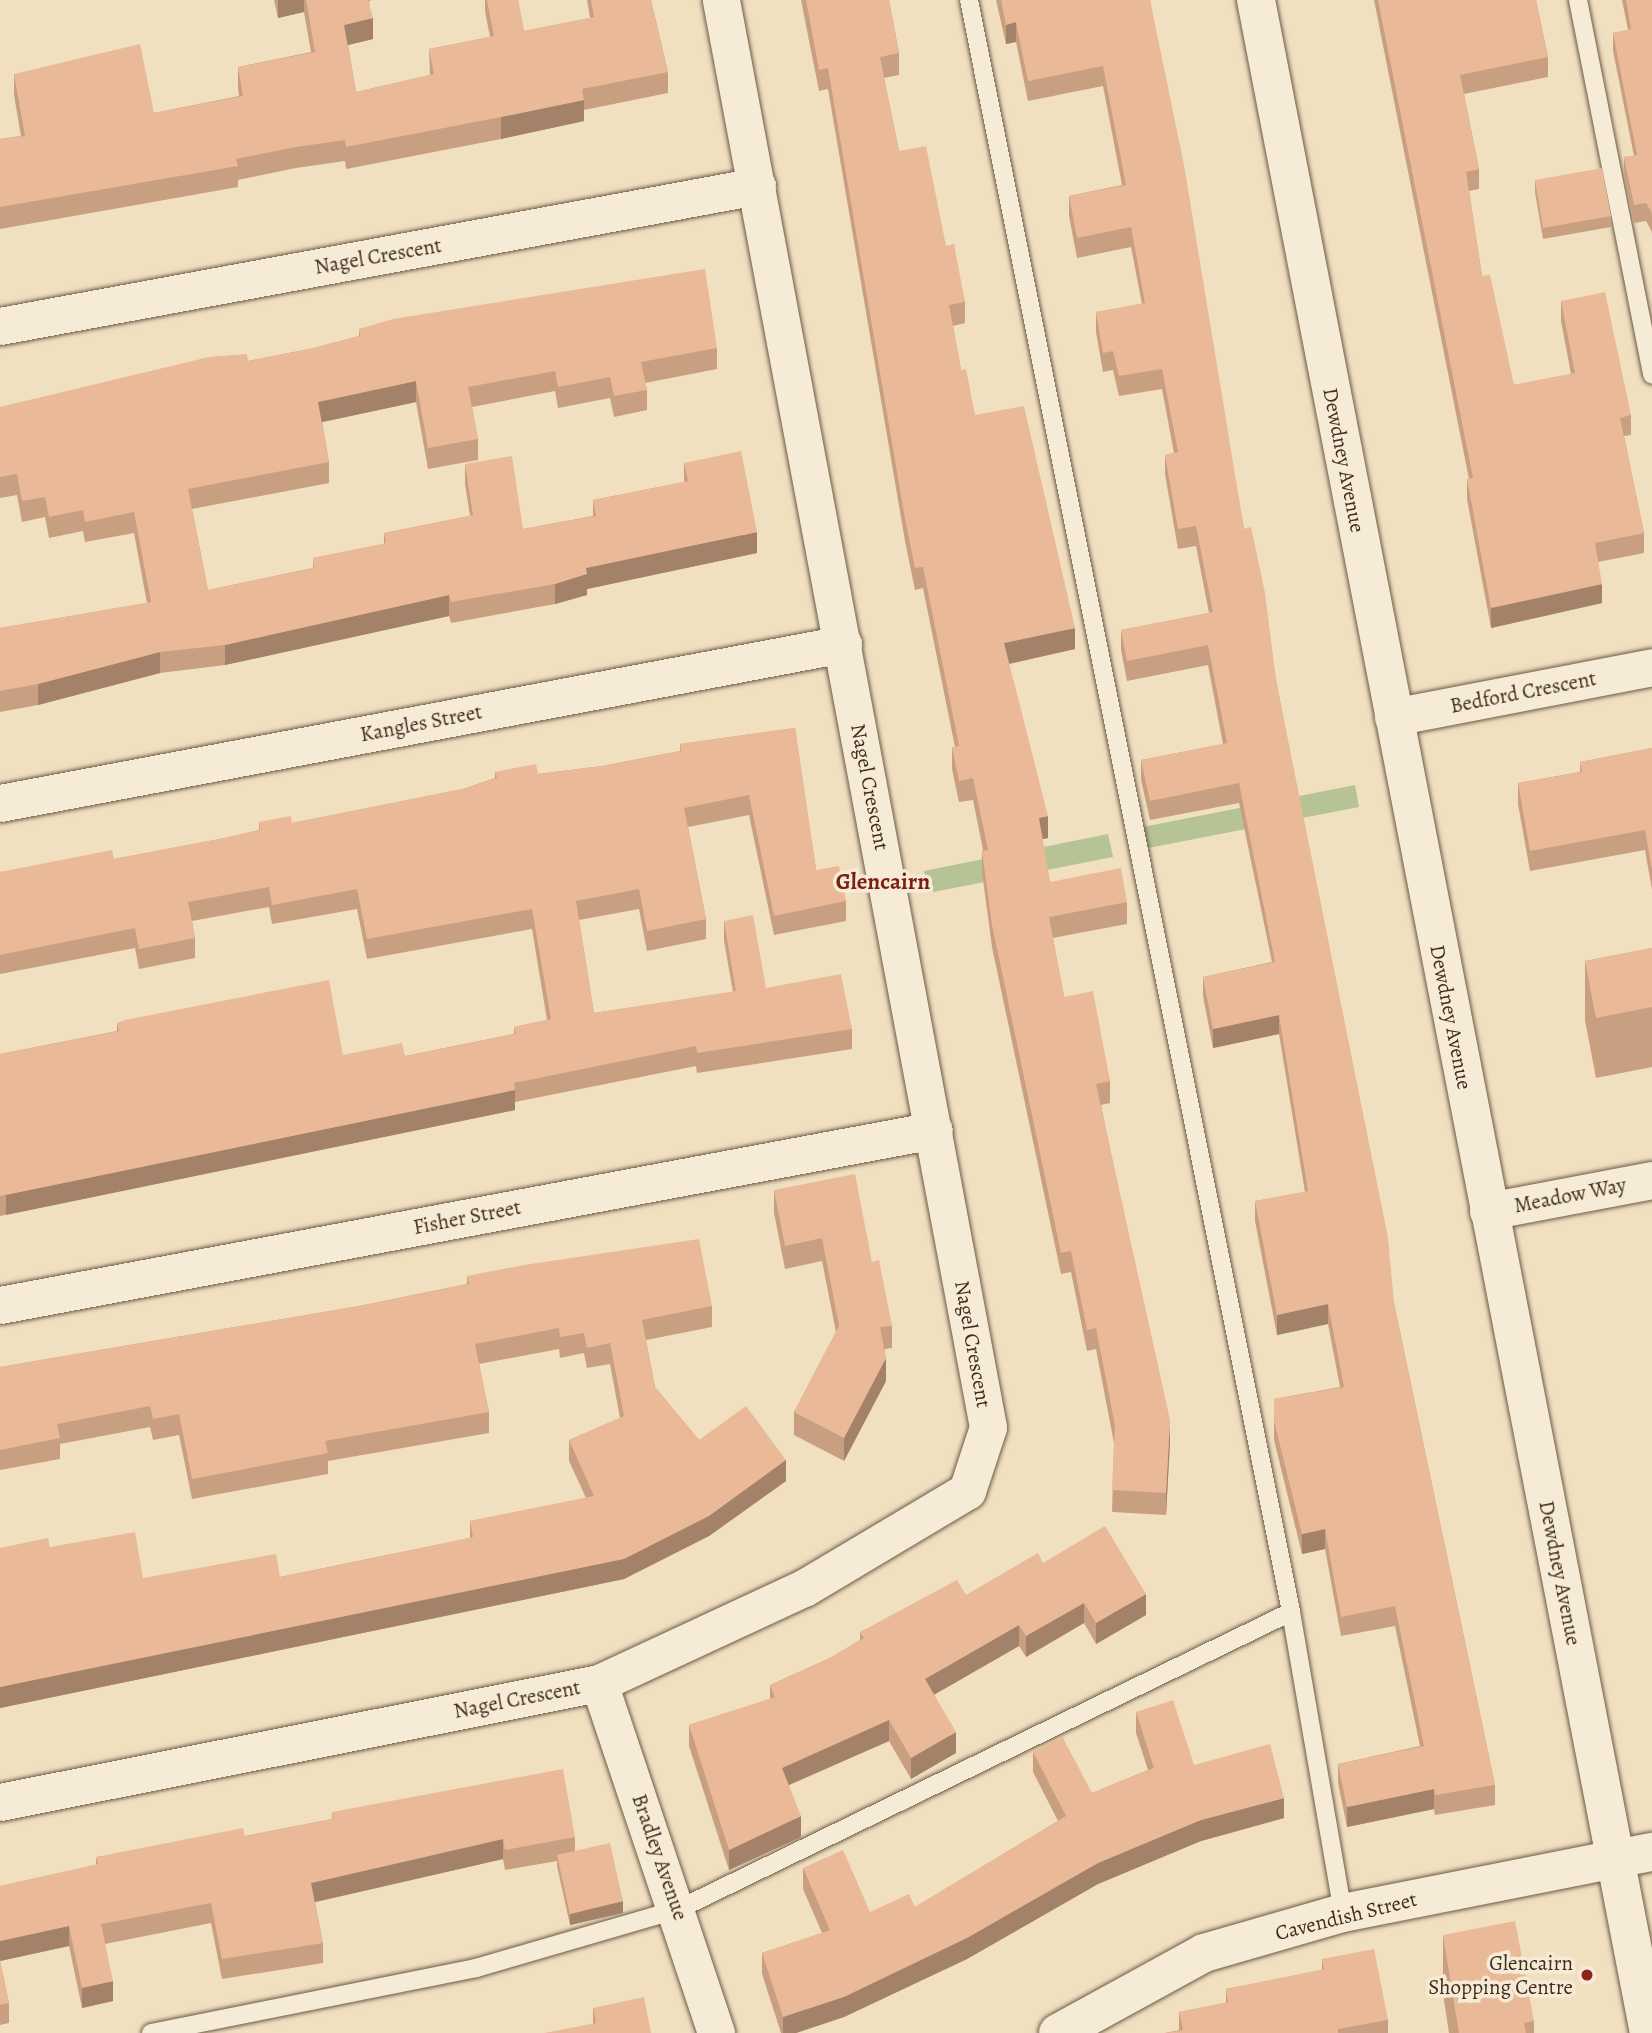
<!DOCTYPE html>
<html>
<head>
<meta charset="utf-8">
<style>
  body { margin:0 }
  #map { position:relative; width:1652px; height:2033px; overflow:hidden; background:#f0e0c0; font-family:Alegreya,serif }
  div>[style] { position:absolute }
  .green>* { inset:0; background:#b6c395 }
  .roads { filter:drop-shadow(0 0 2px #6d5a47) drop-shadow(0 0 2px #6d5a47) }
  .service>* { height:18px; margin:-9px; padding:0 9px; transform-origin:9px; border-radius:9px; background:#f5ebd6 }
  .minor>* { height:37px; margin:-18.5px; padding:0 18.5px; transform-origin:18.5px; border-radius:18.5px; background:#f5ebd6 }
  .tertiary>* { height:38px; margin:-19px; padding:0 19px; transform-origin:19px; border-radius:19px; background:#f5ebd6 }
  .wall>* { inset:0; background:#c99f82 }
  .shaded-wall>* { inset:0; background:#a4826a }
  .building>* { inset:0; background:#eab997 }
  .dots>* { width:19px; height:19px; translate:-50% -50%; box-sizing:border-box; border:4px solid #f5ebd6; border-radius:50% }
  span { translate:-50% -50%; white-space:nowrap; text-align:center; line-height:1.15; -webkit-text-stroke:7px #f5ebd6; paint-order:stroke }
  .street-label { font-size:21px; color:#412d1f }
  .poi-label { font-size:21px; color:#412d1f }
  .right { translate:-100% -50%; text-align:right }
  .neighbourhood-label { font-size:23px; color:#7a1f14; font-weight:700 }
</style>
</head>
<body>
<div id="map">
  <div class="green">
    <div style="clip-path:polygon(1355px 785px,1359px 807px,1148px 848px,1143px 827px)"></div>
    <div style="clip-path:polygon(1108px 834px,1113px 857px,928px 893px,924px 871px)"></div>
  </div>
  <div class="roads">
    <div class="service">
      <div style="left:969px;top:0;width:1644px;rotate:78.7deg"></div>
      <div style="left:1291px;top:1612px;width:305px;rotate:80.2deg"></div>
      <div style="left:1578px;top:0;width:382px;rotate:78.8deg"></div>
      <div style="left:151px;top:2033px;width:331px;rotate:-11.3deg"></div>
      <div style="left:476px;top:1968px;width:211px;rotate:-16.2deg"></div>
      <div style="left:679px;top:1909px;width:680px;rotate:-25.89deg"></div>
    </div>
    <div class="minor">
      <div style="left:0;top:326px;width:770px;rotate:-10.48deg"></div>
      <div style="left:1393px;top:717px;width:264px;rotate:-10.9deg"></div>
      <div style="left:0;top:803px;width:858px;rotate:-10.68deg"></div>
      <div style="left:1488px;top:1211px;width:167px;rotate:-10.7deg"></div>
      <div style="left:0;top:1305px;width:950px;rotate:-10.61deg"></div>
      <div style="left:599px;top:1683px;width:369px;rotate:71.5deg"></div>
      <div style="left:0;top:1802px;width:611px;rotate:-11.24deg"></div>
      <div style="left:599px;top:1683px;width:226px;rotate:-24.9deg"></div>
      <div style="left:804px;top:1588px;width:190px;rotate:-30.8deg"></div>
      <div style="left:967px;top:1491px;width:67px;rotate:-71.8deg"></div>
      <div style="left:988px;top:1427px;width:1452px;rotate:-100.6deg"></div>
    </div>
    <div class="tertiary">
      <div style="left:1256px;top:0;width:2071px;rotate:79.06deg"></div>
      <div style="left:1058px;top:2033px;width:166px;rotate:-28.7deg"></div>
      <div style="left:1204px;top:1953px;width:145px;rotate:-16.1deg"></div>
      <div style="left:1343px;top:1913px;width:315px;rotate:-11.2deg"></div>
    </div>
  </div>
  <div class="wall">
    <div style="clip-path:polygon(274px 0,372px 0,369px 1px,373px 39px,348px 45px,356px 92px,430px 75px,429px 49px,490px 37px,485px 11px,485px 0,518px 0,524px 31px,590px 18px,587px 0,651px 0,668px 72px,668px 93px,584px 110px,584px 121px,501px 139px,346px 169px,345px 161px,296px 168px,238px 180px,238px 187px,0 229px,0 139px,21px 136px,14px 95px,14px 74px,154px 113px,239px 96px,238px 88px,238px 67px,311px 52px,304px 12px,278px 18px)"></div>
    <div style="clip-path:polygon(801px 0,889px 0,899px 53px,899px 75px,884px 78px,899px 151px,946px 246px,965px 302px,965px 323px,953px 326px,961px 370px,975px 415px,1075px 649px,1009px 664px,1048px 838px,1042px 839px,1050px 882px,1127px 902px,1127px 924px,1053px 938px,1064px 997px,1110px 1081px,1110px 1103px,1101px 1105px,1170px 1442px,1166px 1515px,1112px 1512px,1114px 1443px,1096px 1349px,1087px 1351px,1071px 1272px,1061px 1274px,992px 947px,982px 872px,982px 851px,983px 850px,973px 800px,959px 802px,952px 769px,952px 747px,955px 747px,923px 588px,915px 590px,905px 541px,828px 89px,819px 91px)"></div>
    <div style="clip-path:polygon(996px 0,1150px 0,1244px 529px,1276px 680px,1394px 1303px,1495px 1785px,1495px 1805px,1435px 1815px,1434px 1809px,1347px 1827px,1338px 1783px,1338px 1764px,1420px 1746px,1395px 1626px,1341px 1636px,1325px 1549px,1302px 1554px,1274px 1440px,1274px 1399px,1340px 1387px,1328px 1324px,1277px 1335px,1255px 1221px,1255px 1201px,1305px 1192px,1279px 1034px,1213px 1048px,1203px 996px,1203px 977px,1272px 962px,1239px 803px,1150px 820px,1141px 780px,1141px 760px,1223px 744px,1208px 665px,1127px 681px,1121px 650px,1121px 630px,1209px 613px,1196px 546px,1178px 549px,1165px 474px,1165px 455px,1174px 453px,1162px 389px,1119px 396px,1113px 370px,1103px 372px,1096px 332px,1096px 312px,1142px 304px,1131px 247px,1077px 258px,1069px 216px,1069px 196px,1122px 185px,1103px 86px,1028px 101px,1016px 42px,1006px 44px)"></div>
    <div style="clip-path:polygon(1374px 0,1536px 0,1548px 57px,1548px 77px,1464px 94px,1479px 169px,1479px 189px,1469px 191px,1482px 276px,1514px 385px,1571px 374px,1561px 321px,1561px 301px,1631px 415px,1631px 435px,1624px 436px,1644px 533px,1644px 553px,1598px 562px,1602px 603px,1491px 628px,1467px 499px,1467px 479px,1469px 479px)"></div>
    <div style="clip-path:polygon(1622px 0,1652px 0,1652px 234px,1651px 230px,1646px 221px,1634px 223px,1624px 176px,1624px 157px,1634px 156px,1613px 51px,1613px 33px,1628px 30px)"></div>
    <div style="clip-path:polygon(1535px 180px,1611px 216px,1611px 227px,1543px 239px,1535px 192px)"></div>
    <div style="clip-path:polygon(359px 329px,717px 348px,717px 369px,645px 383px,647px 390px,647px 410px,614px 417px,610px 398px,558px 408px,555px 391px,472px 407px,478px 439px,478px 460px,428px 469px,416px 402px,322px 422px,329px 462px,329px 483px,192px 509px,208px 590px,313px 568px,313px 558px,384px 544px,384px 533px,470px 516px,465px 484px,465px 464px,523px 529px,593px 516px,593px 500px,684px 482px,684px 463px,757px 553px,587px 589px,587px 595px,555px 604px,451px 623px,449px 616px,225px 665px,160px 673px,38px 705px,0 712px,0 628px,147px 603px,134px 533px,85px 542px,83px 531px,49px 538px,45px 517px,22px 522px,17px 495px,0 498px,0 407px,248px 361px,314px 348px,359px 336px)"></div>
    <div style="clip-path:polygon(795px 728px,816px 870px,846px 901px,846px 921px,774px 935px,749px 815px,688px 827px,706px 919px,706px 939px,647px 951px,639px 909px,579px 920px,594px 1013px,733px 992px,724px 941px,724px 921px,766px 988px,852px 1029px,852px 1049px,697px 1073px,696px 1066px,515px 1102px,515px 1110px,0 1216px,0 1054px,117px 1031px,117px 1023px,343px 1055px,405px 1056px,514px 1034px,514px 1027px,547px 1020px,532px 929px,367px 959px,357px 909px,272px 924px,269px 907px,192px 921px,195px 938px,195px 958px,139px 969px,135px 948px,0 974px,0 872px,114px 859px,225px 838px,259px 830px,259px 822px,292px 823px,463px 789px,495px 778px,495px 772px,538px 774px,602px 766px,680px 751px,680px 744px)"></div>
    <div style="clip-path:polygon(1652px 748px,1652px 890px,1645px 850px,1530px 871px,1518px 804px,1518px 783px,1580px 772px,1580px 762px)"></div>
    <div style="clip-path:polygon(1652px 948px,1652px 1067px,1596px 1078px,1585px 1020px,1585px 961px)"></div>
    <div style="clip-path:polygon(774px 1190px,872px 1262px,892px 1326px,892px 1348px,885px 1349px,886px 1381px,844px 1461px,794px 1435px,794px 1412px,836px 1332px,822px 1261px,785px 1269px,774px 1213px)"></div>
    <div style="clip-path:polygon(467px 1276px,712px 1306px,712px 1327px,646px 1340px,655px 1387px,699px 1440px,786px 1481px,709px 1536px,624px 1579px,0 1708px,50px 1547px,143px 1578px,280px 1577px,470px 1538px,470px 1521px,586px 1498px,569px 1461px,569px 1440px,620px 1418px,610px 1364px,587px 1368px,584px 1353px,560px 1358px,559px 1349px,479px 1364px,489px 1412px,489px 1433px,328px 1461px,328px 1474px,192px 1499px,179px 1435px,153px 1440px,150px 1427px,60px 1444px,60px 1459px,0 1470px,0 1367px,359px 1306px,467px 1284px)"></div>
    <div style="clip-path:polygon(1043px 1563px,1146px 1615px,1096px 1644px,1084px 1623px,1026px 1657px,1019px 1646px,934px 1694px,956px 1753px,911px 1779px,889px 1741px,789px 1785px,801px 1837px,729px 1870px,689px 1746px,689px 1725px,770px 1699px,770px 1685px,832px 1657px,860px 1640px,860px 1632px,966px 1595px)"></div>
    <div style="clip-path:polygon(1136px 1712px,1194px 1765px,1284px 1818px,1201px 1841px,1098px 1884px,967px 1959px,844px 2017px,796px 2033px,781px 2033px,762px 1974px,762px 1953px,822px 1933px,803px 1889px,803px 1868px,870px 1912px,915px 1907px,1058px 1821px,1033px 1772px,1033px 1752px,1092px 1793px,1148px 1770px,1136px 1733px)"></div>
    <div style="clip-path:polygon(332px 1812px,575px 1837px,575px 1851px,623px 1913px,570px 1925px,557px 1866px,557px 1861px,505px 1870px,503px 1859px,315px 1902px,323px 1943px,323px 1963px,222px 1979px,211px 1923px,105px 1944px,113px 2001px,82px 2008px,69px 1946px,0 1961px,9px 2003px,9px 2023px,0 2025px,0 1886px,96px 1865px,96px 1857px,245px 1836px,332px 1819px)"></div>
    <div style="clip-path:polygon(1443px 1935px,1534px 2021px,1534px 2033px,1449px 2033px,1443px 1994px)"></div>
    <div style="clip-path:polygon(1322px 1959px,1388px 2020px,1388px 2033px,1165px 2033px,1179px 2030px,1179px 2012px,1226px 2003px,1226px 1989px,1322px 1970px)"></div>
    <div style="clip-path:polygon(593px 2008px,651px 2033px,593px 2024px)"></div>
  </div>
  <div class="shaded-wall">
    <div style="clip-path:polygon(278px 0,304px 0,304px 12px,278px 18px)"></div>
    <div style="clip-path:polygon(373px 18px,373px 39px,344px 46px,344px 25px)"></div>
    <div style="clip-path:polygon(1016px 22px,1016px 42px,1006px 44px,1006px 25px)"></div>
    <div style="clip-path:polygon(584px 100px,584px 121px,501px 139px,501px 117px)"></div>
    <div style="clip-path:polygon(416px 381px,416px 402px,318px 423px,318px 402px)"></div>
    <div style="clip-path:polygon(757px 532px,757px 553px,587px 589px,587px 595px,555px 604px,555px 584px,586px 568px)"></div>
    <div style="clip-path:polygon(1602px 584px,1602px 603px,1491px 628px,1491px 608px)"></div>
    <div style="clip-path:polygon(449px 595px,449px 616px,225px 665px,225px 645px)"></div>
    <div style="clip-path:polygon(1075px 628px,1075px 649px,1004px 665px,1004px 643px)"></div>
    <div style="clip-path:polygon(160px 652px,160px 673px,38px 705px,38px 684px)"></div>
    <div style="clip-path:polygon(1048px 816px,1048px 838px,1039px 840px,1039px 818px)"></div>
    <div style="clip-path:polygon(1279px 1015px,1279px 1034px,1213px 1048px,1213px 1029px)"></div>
    <div style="clip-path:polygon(515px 1090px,515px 1110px,6px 1215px,6px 1195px)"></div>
    <div style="clip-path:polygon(1328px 1304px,1328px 1324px,1277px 1335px,1277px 1315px)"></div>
    <div style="clip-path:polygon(886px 1358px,886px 1381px,844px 1461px,844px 1438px)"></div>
    <div style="clip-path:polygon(1170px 1420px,1170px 1442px,1166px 1515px,1166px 1493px)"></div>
    <div style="clip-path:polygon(786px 1460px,786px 1481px,709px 1536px,624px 1579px,0 1708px,0 1687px)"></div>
    <div style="clip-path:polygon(1325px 1529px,1325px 1549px,1302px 1554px,1302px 1534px)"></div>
    <div style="clip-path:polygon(1146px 1594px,1146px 1615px,1096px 1644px,1096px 1623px)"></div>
    <div style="clip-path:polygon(1084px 1603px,1084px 1623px,1026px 1657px,1026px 1636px)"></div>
    <div style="clip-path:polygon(1019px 1625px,1019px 1646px,925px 1700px,925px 1679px)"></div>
    <div style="clip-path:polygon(889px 1720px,889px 1741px,782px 1788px,782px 1768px)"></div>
    <div style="clip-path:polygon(956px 1732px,956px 1753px,911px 1779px,911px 1758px)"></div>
    <div style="clip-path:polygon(1434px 1789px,1434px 1809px,1347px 1827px,1347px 1807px)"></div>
    <div style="clip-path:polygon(1284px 1798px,1284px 1818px,1201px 1841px,1098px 1884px,967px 1959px,844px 2017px,796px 2033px,783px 2033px,783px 2017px,1098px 1863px,1201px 1820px)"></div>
    <div style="clip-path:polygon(801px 1816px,801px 1837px,729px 1870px,729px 1850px)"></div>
    <div style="clip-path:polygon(503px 1839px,503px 1859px,311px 1903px,311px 1883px)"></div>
    <div style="clip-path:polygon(623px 1901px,623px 1913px,570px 1925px,570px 1914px)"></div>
    <div style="clip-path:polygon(69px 1926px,69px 1946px,0 1961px,0 1941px)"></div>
    <div style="clip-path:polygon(113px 1981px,113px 2001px,82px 2008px,82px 1988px)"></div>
  </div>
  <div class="building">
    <div style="clip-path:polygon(306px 0,368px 0,373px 18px,344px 25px,356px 92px,434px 74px,429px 49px,494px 36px,487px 0,518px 0,524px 31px,594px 17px,591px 0,651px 0,668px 72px,582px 89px,584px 100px,501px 117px,346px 147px,345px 140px,296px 147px,236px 159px,238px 166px,0 207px,0 139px,25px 136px,14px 74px,140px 44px,154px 113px,243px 96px,238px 67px,315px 52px)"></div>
    <div style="clip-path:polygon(806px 0,889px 0,899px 53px,880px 57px,899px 151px,926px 146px,946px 246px,954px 244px,965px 302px,949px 305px,961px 370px,966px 369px,975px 415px,1024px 406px,1075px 628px,1004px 643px,1048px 816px,1039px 818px,1050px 882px,1121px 868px,1127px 902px,1049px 917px,1064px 997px,1093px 991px,1110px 1081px,1096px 1084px,1170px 1420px,1166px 1493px,1112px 1490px,1115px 1426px,1096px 1328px,1087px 1330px,1071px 1251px,1061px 1253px,992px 925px,982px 851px,988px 850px,973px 778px,959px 781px,952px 747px,959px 746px,923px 567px,915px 568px,905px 519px,828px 68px,819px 70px)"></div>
    <div style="clip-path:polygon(1001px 0,1150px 0,1184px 165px,1244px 529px,1251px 527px,1265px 593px,1276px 680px,1388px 1238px,1394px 1303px,1495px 1785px,1435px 1795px,1434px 1789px,1347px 1807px,1338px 1764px,1424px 1746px,1395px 1606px,1341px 1617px,1325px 1529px,1302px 1534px,1274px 1421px,1274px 1399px,1344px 1387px,1328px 1304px,1277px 1315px,1255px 1201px,1308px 1191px,1279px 1015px,1213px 1029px,1203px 977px,1275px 962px,1239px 783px,1150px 801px,1141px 760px,1227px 743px,1208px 645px,1127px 661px,1121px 630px,1213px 612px,1196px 526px,1178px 529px,1165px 455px,1178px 452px,1162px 369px,1119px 376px,1113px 351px,1103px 353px,1096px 312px,1145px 303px,1131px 227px,1077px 238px,1069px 196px,1126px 185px,1103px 66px,1028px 81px,1016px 22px,1006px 25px)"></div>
    <div style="clip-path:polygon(1378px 0,1536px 0,1548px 57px,1460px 75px,1479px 169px,1466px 172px,1482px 276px,1490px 275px,1514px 385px,1575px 373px,1561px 301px,1605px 292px,1631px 415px,1620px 418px,1644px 533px,1595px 543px,1602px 584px,1491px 608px,1467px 479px,1473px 478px)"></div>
    <div style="clip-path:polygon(1626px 0,1652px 0,1652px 215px,1651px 211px,1646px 203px,1634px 205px,1624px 157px,1637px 155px,1613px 33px,1631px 29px)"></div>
    <div style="clip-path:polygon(1602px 168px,1611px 216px,1543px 228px,1535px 180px)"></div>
    <div style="clip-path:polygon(705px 269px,717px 348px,641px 362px,647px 390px,614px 396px,610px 377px,558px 387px,555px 371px,468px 387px,478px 439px,428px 448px,416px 381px,318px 402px,329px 462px,188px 489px,208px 590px,314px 568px,313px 558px,386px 543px,384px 533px,473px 515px,465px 464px,512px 456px,523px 529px,596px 516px,593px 500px,688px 481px,684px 463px,741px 451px,757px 532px,586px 568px,587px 574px,555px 584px,451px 602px,449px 595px,225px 645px,160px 652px,38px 684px,0 691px,0 628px,151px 602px,134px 512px,85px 522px,83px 510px,49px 517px,45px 497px,22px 501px,17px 474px,0 477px,0 407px,209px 357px,247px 354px,248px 361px,314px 348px,360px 336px,359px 329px,393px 319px)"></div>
    <div style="clip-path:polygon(795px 728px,816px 870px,839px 866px,846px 901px,774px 916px,749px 795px,684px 808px,706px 919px,647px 931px,639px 889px,576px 901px,594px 1013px,736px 991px,724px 921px,753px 915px,766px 988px,841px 974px,852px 1029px,697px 1053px,696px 1046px,514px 1083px,515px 1090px,0 1196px,0 1054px,119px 1031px,117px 1023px,125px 1020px,329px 980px,343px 1055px,402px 1043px,405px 1056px,516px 1034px,514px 1027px,551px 1019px,532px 909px,367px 939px,357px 889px,272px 905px,269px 887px,188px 902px,195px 938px,139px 949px,135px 928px,0 955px,0 872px,112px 850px,114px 859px,225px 838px,260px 830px,259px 822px,291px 816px,292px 823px,463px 789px,497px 778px,495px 772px,536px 764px,538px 774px,602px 766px,681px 751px,680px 744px)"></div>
    <div style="clip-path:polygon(1652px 748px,1652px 870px,1645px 830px,1530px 851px,1518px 783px,1582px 772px,1580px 762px)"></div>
    <div style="clip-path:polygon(1652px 948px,1652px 1007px,1596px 1018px,1585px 961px)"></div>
    <div style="clip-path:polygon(855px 1174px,872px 1262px,879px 1260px,892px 1326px,880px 1327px,886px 1358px,844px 1438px,794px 1412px,839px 1326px,822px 1238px,785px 1246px,774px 1190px)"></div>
    <div style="clip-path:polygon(699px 1239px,712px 1306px,642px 1320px,655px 1387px,699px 1440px,746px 1406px,786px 1460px,709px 1516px,624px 1559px,0 1687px,0 1548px,48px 1538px,50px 1547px,135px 1532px,143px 1578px,276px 1554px,280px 1577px,350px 1563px,473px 1537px,470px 1521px,594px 1496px,569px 1440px,624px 1416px,610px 1343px,587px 1348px,584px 1333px,560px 1337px,559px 1328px,475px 1344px,489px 1412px,325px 1441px,328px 1453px,192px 1479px,179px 1414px,153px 1419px,150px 1406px,57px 1424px,60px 1438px,0 1450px,0 1367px,359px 1306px,469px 1284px,467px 1276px,524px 1265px)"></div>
    <div style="clip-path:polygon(1105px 1526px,1146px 1594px,1096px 1623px,1084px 1603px,1026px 1636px,1019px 1625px,925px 1679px,956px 1732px,911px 1758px,889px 1720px,782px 1768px,801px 1816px,729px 1850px,689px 1725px,775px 1697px,770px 1685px,832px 1657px,864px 1638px,860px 1632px,957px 1580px,966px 1595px,1038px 1553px,1043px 1563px)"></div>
    <div style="clip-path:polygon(1173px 1700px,1194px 1765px,1270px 1744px,1284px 1798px,1201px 1820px,1098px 1863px,967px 1938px,844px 1997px,783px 2017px,762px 1953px,830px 1930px,803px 1868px,843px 1850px,870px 1912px,909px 1894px,915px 1907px,1066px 1816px,1033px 1752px,1062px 1736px,1092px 1793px,1154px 1768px,1136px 1712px)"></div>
    <div style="clip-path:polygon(563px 1769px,575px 1837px,505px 1850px,503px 1839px,311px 1883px,323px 1943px,222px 1959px,211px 1903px,101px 1924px,113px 1981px,82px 1988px,69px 1926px,0 1941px,0 1886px,98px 1864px,96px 1857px,243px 1828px,245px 1836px,333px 1819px,332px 1812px)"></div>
    <div style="clip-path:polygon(610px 1843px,623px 1901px,570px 1914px,557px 1855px)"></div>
    <div style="clip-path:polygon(1515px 1921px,1534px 2021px,1524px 2023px,1526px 2033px,1459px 2033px,1443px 1935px)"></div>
    <div style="clip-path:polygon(1374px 1949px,1388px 2020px,1338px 2029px,1338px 2033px,1165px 2033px,1183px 2030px,1179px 2012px,1228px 2002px,1226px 1989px,1324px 1969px,1322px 1959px)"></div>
    <div style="clip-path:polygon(0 1960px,9px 2003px,0 2005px)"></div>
    <div style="clip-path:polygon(644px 1997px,651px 2033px,544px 2033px,596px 2023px,593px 2008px)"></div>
  </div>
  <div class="dots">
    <div style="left:1587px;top:1975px;background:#8f2418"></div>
  </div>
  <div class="street-label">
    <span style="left:378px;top:256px;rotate:-10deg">Nagel Crescent</span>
    <span style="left:1344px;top:460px;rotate:79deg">Dewdney Avenue</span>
    <span style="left:1523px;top:692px;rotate:-11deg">Bedford Crescent</span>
    <span style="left:421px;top:723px;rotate:-11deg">Kangles Street</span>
    <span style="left:870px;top:787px;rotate:79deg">Nagel Crescent</span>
    <span style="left:1451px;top:1017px;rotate:79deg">Dewdney Avenue</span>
    <span style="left:1570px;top:1195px;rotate:-11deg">Meadow Way</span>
    <span style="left:467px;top:1217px;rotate:-11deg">Fisher Street</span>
    <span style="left:973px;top:1344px;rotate:80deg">Nagel Crescent</span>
    <span style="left:1560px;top:1573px;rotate:79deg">Dewdney Avenue</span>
    <span style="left:517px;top:1699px;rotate:-11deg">Nagel Crescent</span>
    <span style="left:660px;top:1857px;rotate:71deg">Bradley Avenue</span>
    <span style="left:1346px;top:1916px;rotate:-14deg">Cavendish Street</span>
  </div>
  <div class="poi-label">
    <span class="right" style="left:1573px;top:1975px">Glencairn<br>Shopping Centre</span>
  </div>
  <div class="neighbourhood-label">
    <span style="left:883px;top:882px">Glencairn</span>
  </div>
</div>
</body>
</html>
